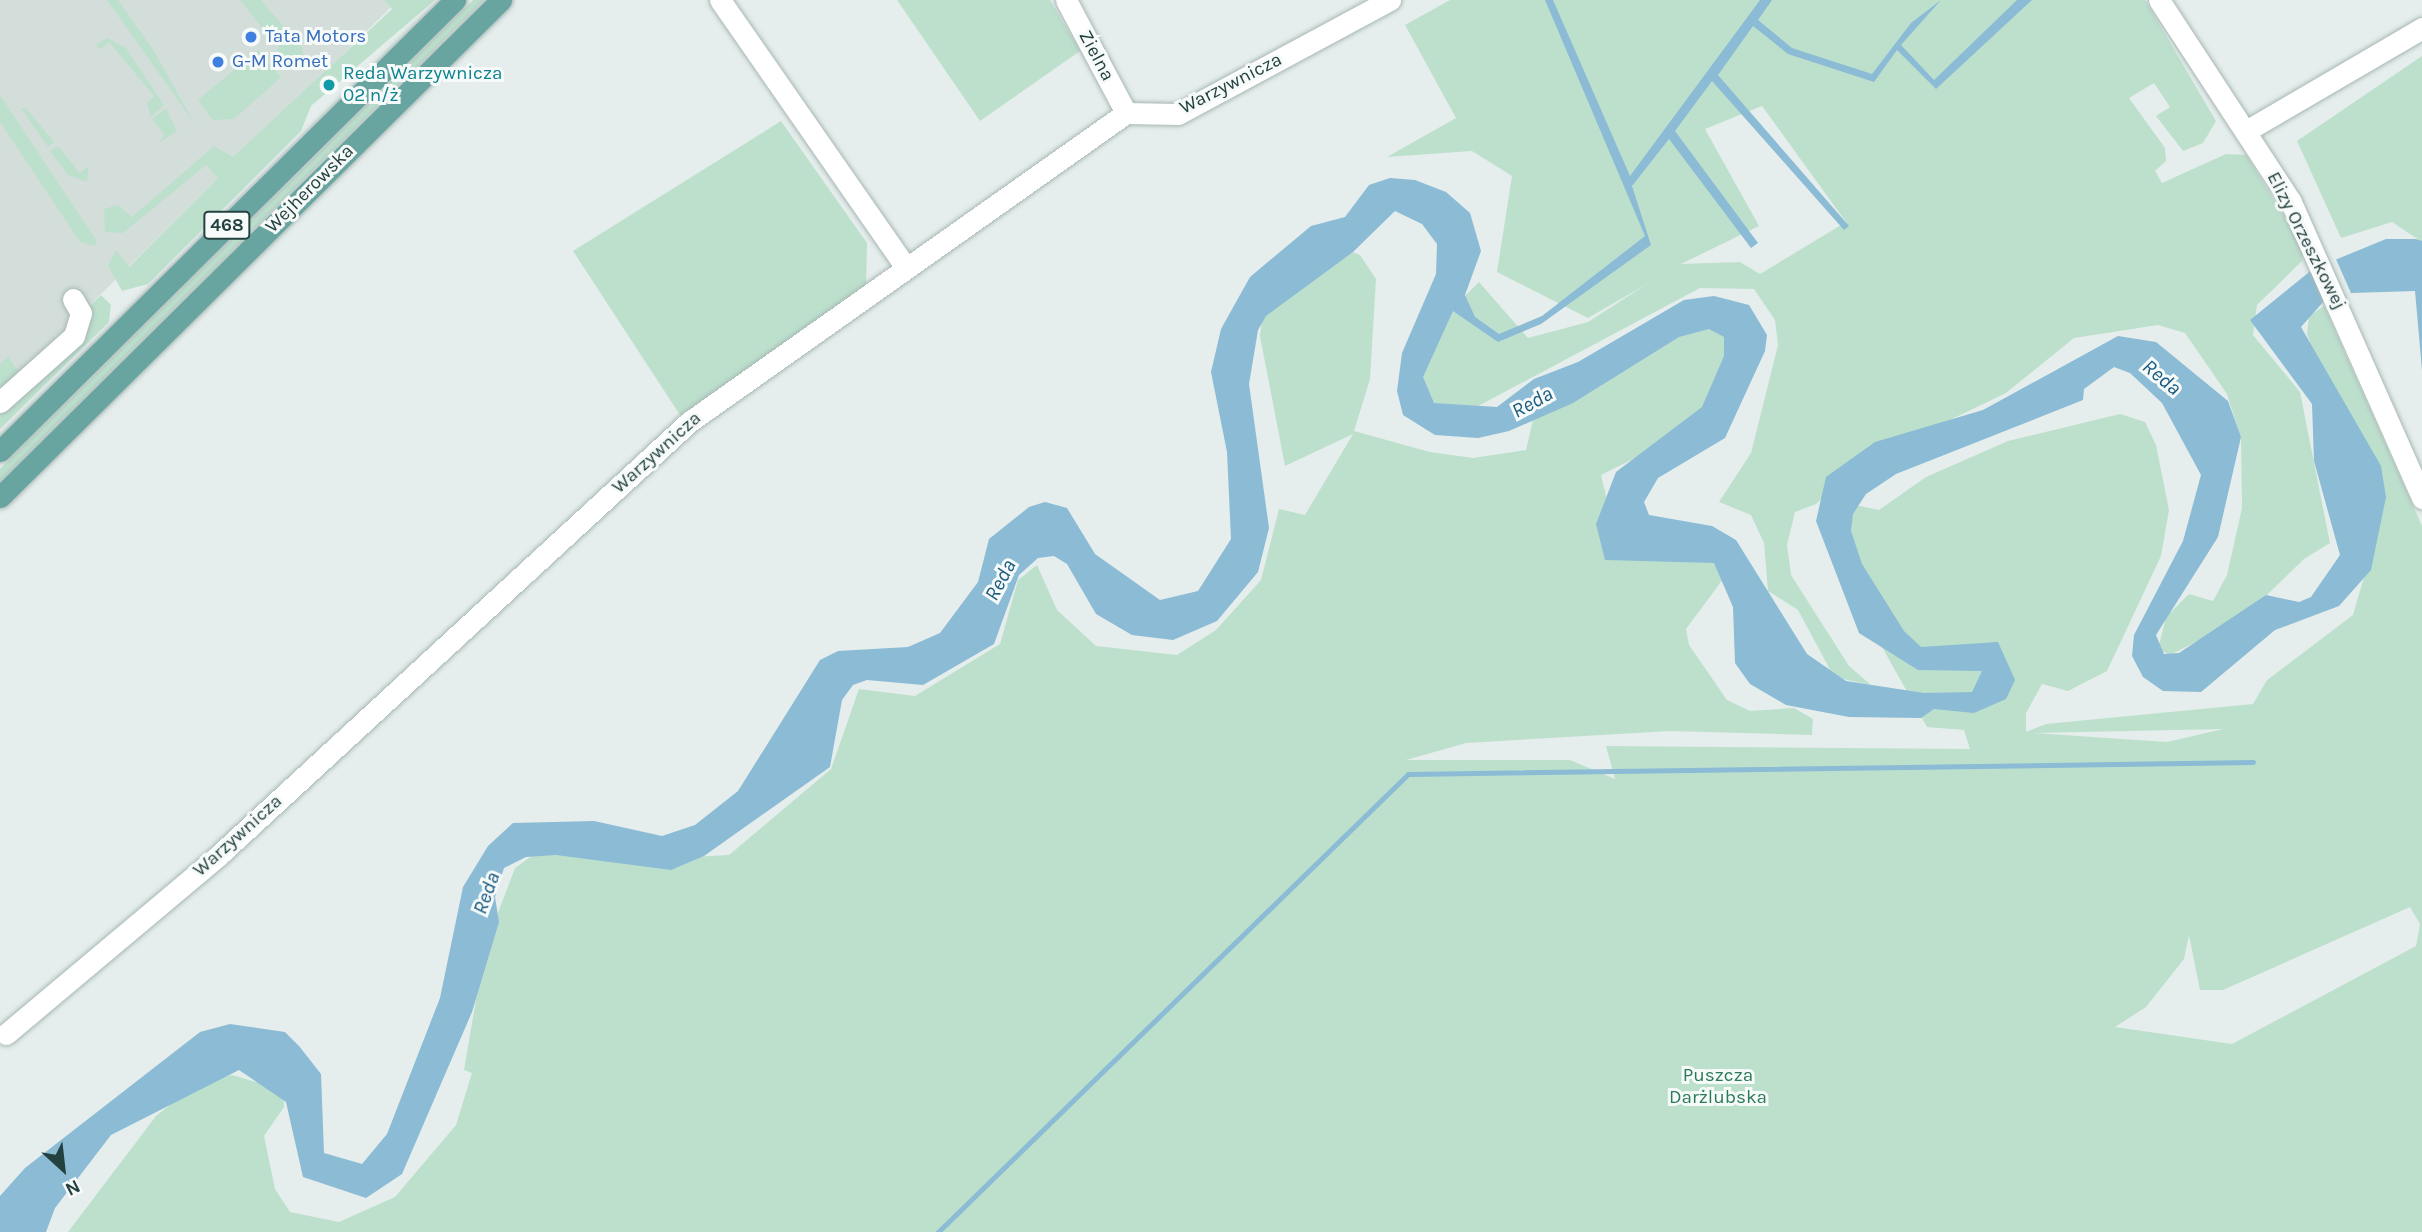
<!DOCTYPE html>
<html>
<head>
<meta charset="utf-8">
<style>
  body { margin:0 }
  #map { position:relative; width:2422px; height:1232px; overflow:hidden; background:#e5eeec; font-family:Karla,sans-serif }
  div>[style] { position:absolute }
  .built>* { inset:0; background:#d3dedb }
  .green>* { inset:0; background:#bde0cd }
  .round { border-radius:50% }
  .water>* { inset:0; background:#8bbbd5 }
  .pier>* { inset:0; background:#e5eeec }
  .stream>* { height:5px; margin:-2.5px; padding:0 2.5px; transform-origin:2.5px; border-radius:2.5px; background:#8bbbd5 }
  .roads { filter:drop-shadow(0 0 2px #a7b7b5) drop-shadow(0 0 2px #a7b7b5) }
  .minor>* { height:21px; margin:-10.5px; padding:0 10.5px; transform-origin:10.5px; border-radius:10.5px; background:#fff }
  .major>* { height:21px; margin:-10.5px; padding:0 10.5px; transform-origin:10.5px; border-radius:10.5px; background:#68a5a1 }
  .dots>* { width:19px; height:19px; translate:-50% -50%; box-sizing:border-box; border:4px solid #f6faf9; border-radius:50% }
  span { translate:-50% -50%; white-space:nowrap; text-align:center; line-height:1.15; -webkit-text-stroke:6px #f6faf9; paint-order:stroke }
  .shield-label span { padding:2px 5px; background:#f6faf9; border:2px solid; border-radius:5px; -webkit-text-stroke-width:0 }
  .shield-label { font-size:18px; color:#23413f; font-weight:700 }
  .shop-label { font-size:19px; color:#366cbe }
  .left { translate:0 -50%; text-align:left }
  .street-label { font-size:19px; color:#23413f }
  .culture-label { font-size:19px; color:#0d838f }
  .park-label { font-size:19px; color:#2b7a59 }
  .water-label { font-size:21px; color:#1a5b80; font-style:italic }
  .north { position:absolute; left:28px; top:1134px; width:70px; height:70px; -webkit-text-stroke:5px #f6faf9; paint-order:stroke; rotate:153deg; font-size:19px; font-weight:700; line-height:28px; text-align:center; color:#23413f }
  .north::after { content:''; display:block; margin:auto; width:24px; height:32px; background:#23413f; clip-path:polygon(50% 0,100% 100%,50% 72%,0 100%) }
</style>
</head>
<body>
<div id="map">
  <div class="built">
    <div style="clip-path:polygon(0 0,398px 0,0 394px)"></div>
  </div>
  <div class="green">
    <div style="clip-path:polygon(107px 0,118px 0,154px 51px,194px 123px)"></div>
    <div style="clip-path:polygon(240px 0,261px 0,291px 35px,267px 43px,271px 39px)"></div>
    <div style="clip-path:polygon(384px 0,435px 0,311px 106px,301px 131px,148px 284px,122px 291px,108px 266px,116px 250px,129px 267px,218px 178px,206px 165px,123px 233px,105px 232px,104px 209px,118px 205px,132px 217px,214px 146px,233px 157px,392px 9px)"></div>
    <div style="clip-path:polygon(473px 0,484px 0,0 481px,0 469px)"></div>
    <div style="clip-path:polygon(897px 0,1050px 0,1080px 51px,980px 121px)"></div>
    <div style="clip-path:polygon(evenodd,1450px 0,2145px 0,2216px 121px,2203px 143px,2183px 151px,2156px 116px,2170px 107px,2154px 83px,2129px 98px,2165px 148px,2166px 161px,2155px 171px,2162px 183px,2226px 154px,2246px 155px,2303px 247px,2302px 261px,2257px 305px,2253px 335px,2300px 392px,2330px 543px,2304px 559px,2243px 618px,2170px 655px,2158px 649px,2166px 617px,2189px 594px,2213px 601px,2227px 575px,2242px 508px,2241px 438px,2227px 394px,2185px 333px,2158px 325px,2074px 338px,2006px 393px,1863px 462px,1816px 504px,1795px 512px,1787px 545px,1791px 575px,1849px 666px,1871px 685px,1834px 677px,1798px 610px,1768px 591px,1764px 543px,1751px 515px,1719px 502px,1751px 453px,1778px 345px,1775px 320px,1754px 289px,1700px 288px,1467px 412px,1411px 402px,1443px 318px,1479px 282px,1528px 338px,1588px 322px,1647px 284px,1588px 318px,1497px 272px,1512px 176px,1472px 151px,1387px 157px,1456px 118px,1405px 25px,1450px 0,1762px 106px,1846px 222px,1760px 274px,1740px 262px,1681px 264px,1759px 226px,1705px 129px,1762px 106px)"></div>
    <div style="clip-path:polygon(107px 38px,126px 48px,164px 105px,151px 117px,147px 103px,154px 96px,109px 42px,100px 49px,96px 45px)"></div>
    <div class="round" style="left:277px;top:40px;width:26px;height:26px"></div>
    <div style="clip-path:polygon(258px 50px,281px 77px,234px 119px,213px 120px,198px 100px)"></div>
    <div style="clip-path:polygon(2422px 56px,2422px 242px,2392px 222px,2341px 238px,2297px 141px)"></div>
    <div style="clip-path:polygon(0 95px,97px 241px,95px 246px,80px 242px,0 122px)"></div>
    <div style="clip-path:polygon(21px 108px,26px 108px,54px 142px,48px 147px)"></div>
    <div style="clip-path:polygon(166px 108px,177px 131px,159px 143px,164px 134px,152px 119px)"></div>
    <div style="clip-path:polygon(781px 121px,867px 243px,866px 291px,682px 418px,573px 251px)"></div>
    <div style="clip-path:polygon(58px 146px,80px 173px,89px 166px,87px 182px,68px 175px,50px 151px)"></div>
    <div style="clip-path:polygon(evenodd,1350px 251px,1360px 255px,1376px 279px,1370px 379px,1354px 431px,1430px 452px,1473px 458px,1526px 450px,1534px 416px,1714px 315px,1742px 340px,1733px 409px,1601px 475px,1609px 508px,1707px 535px,1729px 571px,1686px 629px,1689px 645px,1727px 700px,1750px 711px,1794px 708px,1813px 719px,1812px 735px,1670px 731px,1466px 743px,1406px 760px,1570px 760px,1615px 779px,1606px 746px,1970px 749px,1964px 730px,1927px 727px,1878px 640px,1830px 524px,1855px 505px,1879px 510px,1926px 477px,2008px 441px,2120px 414px,2145px 422px,2156px 445px,2169px 510px,2161px 556px,2107px 671px,2068px 691px,2042px 684px,2026px 713px,2026px 732px,2046px 724px,2253px 704px,2267px 680px,2353px 615px,2378px 529px,2307px 334px,2309px 316px,2324px 306px,2422px 526px,2422px 1232px,68px 1232px,156px 1116px,202px 1080px,232px 1075px,283px 1090px,284px 1107px,264px 1136px,275px 1189px,290px 1212px,339px 1222px,395px 1197px,456px 1125px,472px 1073px,464px 1070px,485px 947px,515px 868px,540px 850px,575px 849px,616px 861px,729px 855px,831px 769px,859px 689px,915px 696px,1000px 644px,1018px 580px,1037px 565px,1057px 610px,1096px 646px,1177px 655px,1216px 630px,1261px 580px,1279px 509px,1305px 515px,1353px 434px,1285px 466px,1260px 336px,1263px 309px,1350px 251px,2223px 729px,2167px 742px,2034px 733px,2223px 729px,1350px 251px,2410px 907px,2420px 924px,2416px 946px,2232px 1044px,2115px 1027px,2146px 1007px,2184px 959px,2189px 935px,2200px 990px,2223px 990px,2410px 907px)"></div>
    <div style="clip-path:polygon(101px 295px,111px 305px,109px 322px,0 429px,0 364px,8px 356px,20px 374px)"></div>
  </div>
  <div class="water">
    <div style="clip-path:polygon(1545px 0,1553px 0,1630px 176px,1760px 0,1772px 0,1758px 20px,1792px 48px,1872px 74px,1911px 23px,1941px 0,1901px 45px,1934px 80px,2017px 0,2032px 0,1936px 89px,1897px 50px,1874px 82px,1788px 54px,1753px 26px,1718px 75px,1849px 226px,1844px 230px,1712px 81px,1675px 131px,1758px 243px,1751px 248px,1669px 139px,1632px 186px,1651px 245px,1541px 324px,1498px 342px,1453px 311px,1423px 377px,1434px 403px,1497px 407px,1534px 379px,1578px 362px,1684px 300px,1714px 296px,1749px 305px,1767px 335px,1765px 351px,1725px 438px,1658px 478px,1644px 502px,1649px 515px,1712px 526px,1736px 540px,1807px 654px,1846px 681px,1924px 693px,1972px 692px,1982px 671px,1918px 670px,1859px 633px,1816px 521px,1826px 477px,1875px 442px,1983px 410px,2118px 336px,2156px 342px,2228px 401px,2241px 437px,2218px 537px,2156px 635px,2164px 654px,2179px 653px,2266px 595px,2299px 602px,2311px 597px,2340px 555px,2314px 461px,2312px 404px,2250px 320px,2313px 269px,2386px 239px,2416px 239px,2422px 241px,2422px 370px,2415px 291px,2351px 293px,2324px 301px,2301px 327px,2381px 466px,2386px 497px,2371px 570px,2339px 606px,2275px 630px,2201px 692px,2163px 691px,2143px 677px,2132px 656px,2134px 635px,2183px 541px,2201px 475px,2162px 403px,2130px 373px,2114px 367px,2084px 389px,2083px 400px,1896px 474px,1866px 494px,1853px 514px,1851px 531px,1862px 564px,1904px 631px,1921px 647px,1998px 642px,2015px 680px,2006px 699px,1974px 713px,1934px 709px,1921px 718px,1849px 717px,1786px 705px,1750px 684px,1735px 663px,1733px 607px,1714px 563px,1605px 560px,1596px 524px,1616px 472px,1702px 407px,1724px 356px,1724px 337px,1709px 329px,1679px 337px,1573px 403px,1509px 431px,1478px 438px,1435px 435px,1403px 415px,1397px 391px,1402px 353px,1436px 274px,1437px 244px,1422px 224px,1395px 211px,1353px 252px,1266px 316px,1258px 330px,1249px 384px,1269px 528px,1258px 572px,1217px 621px,1173px 640px,1132px 635px,1096px 614px,1067px 564px,1054px 556px,1038px 558px,1019px 575px,994px 644px,923px 685px,867px 680px,853px 685px,842px 700px,830px 767px,704px 856px,671px 870px,556px 855px,526px 857px,504px 868px,495px 897px,499px 922px,472px 1012px,402px 1174px,366px 1198px,303px 1177px,286px 1102px,239px 1070px,111px 1135px,55px 1208px,46px 1232px,0 1232px,0 1196px,25px 1168px,200px 1032px,230px 1024px,285px 1032px,299px 1046px,321px 1074px,324px 1153px,362px 1164px,387px 1134px,440px 998px,463px 887px,488px 846px,513px 823px,594px 821px,662px 836px,695px 825px,738px 791px,820px 660px,838px 651px,908px 647px,940px 633px,978px 582px,989px 539px,1029px 507px,1045px 502px,1067px 508px,1095px 554px,1160px 600px,1198px 591px,1231px 539px,1227px 452px,1211px 372px,1221px 329px,1250px 277px,1311px 226px,1345px 217px,1369px 185px,1390px 178px,1415px 180px,1446px 192px,1470px 213px,1481px 251px,1465px 295px,1475px 317px,1499px 334px,1542px 316px,1645px 236px)"></div>
  </div>
  <div class="pier">
    <div style="clip-path:polygon(2335px 257px,2351px 293px,2326px 303px,2310px 267px)"></div>
  </div>
  <div class="stream">
    <div style="left:938px;top:1232px;width:656px;rotate:-44.26deg"></div>
    <div style="left:1408px;top:774px;width:845px;rotate:-0.81deg"></div>
  </div>
  <div class="roads">
    <div class="minor">
      <div style="left:720px;top:0;width:326px;rotate:55.2deg"></div>
      <div style="left:1066px;top:0;width:128px;rotate:62deg"></div>
      <div style="left:2159px;top:0;width:241px;rotate:56.8deg"></div>
      <div style="left:2291px;top:202px;width:324px;rotate:66.1deg"></div>
      <div style="left:2246px;top:131px;width:204px;rotate:-30.3deg"></div>
      <div style="left:0;top:402px;width:99px;rotate:-41.7deg"></div>
      <div style="left:74px;top:336px;width:24px;rotate:-73deg"></div>
      <div style="left:81px;top:313px;width:16px;rotate:-120deg"></div>
      <div style="left:6px;top:1034px;width:278px;rotate:-40deg"></div>
      <div style="left:219px;top:855px;width:639px;rotate:-42.65deg"></div>
      <div style="left:689px;top:422px;width:535px;rotate:-35.26deg"></div>
      <div style="left:1126px;top:113px;width:52px;rotate:1.1deg"></div>
      <div style="left:1178px;top:114px;width:241px;rotate:-28.3deg"></div>
    </div>
    <div class="major">
      <div style="left:0;top:451px;width:641px;rotate:-44.75deg"></div>
      <div style="left:0;top:497px;width:706px;rotate:-44.77deg"></div>
    </div>
  </div>
  <div class="dots">
    <div style="left:251px;top:37px;background:#3f7fe0"></div>
    <div style="left:218px;top:62px;background:#3f7fe0"></div>
    <div style="left:329px;top:85px;background:#0f9aa8"></div>
  </div>
  <div class="shield-label">
    <span style="left:227px;top:225px">468</span>
  </div>
  <div class="shop-label">
    <span class="left" style="left:265px;top:37px">Tata Motors</span>
    <span class="left" style="left:232px;top:62px">G-M Romet</span>
  </div>
  <div class="street-label">
    <span style="left:1096px;top:56px;rotate:62deg">Zielna</span>
    <span style="left:1231px;top:84px;rotate:-27deg">Warzywnicza</span>
    <span style="left:310px;top:189px;rotate:-45deg">Wejherowska</span>
    <span style="left:2306px;top:241px;rotate:63deg">Elizy Orzeszkowej</span>
    <span style="left:657px;top:453px;rotate:-42deg">Warzywnicza</span>
    <span style="left:238px;top:836px;rotate:-42deg">Warzywnicza</span>
  </div>
  <div class="culture-label">
    <span class="left" style="left:343px;top:85px">Reda Warzywnicza<br>02 n/ż</span>
  </div>
  <div class="park-label">
    <span style="left:1718px;top:1087px">Puszcza<br>Darżlubska</span>
  </div>
  <div class="water-label">
    <span style="left:2162px;top:377px;rotate:40deg">Reda</span>
    <span style="left:1532px;top:402px;rotate:-29deg">Reda</span>
    <span style="left:1000px;top:580px;rotate:-62deg">Reda</span>
    <span style="left:486px;top:893px;rotate:-70deg">Reda</span>
  </div>
  <div class="north">N</div>
</div>
</body>
</html>
